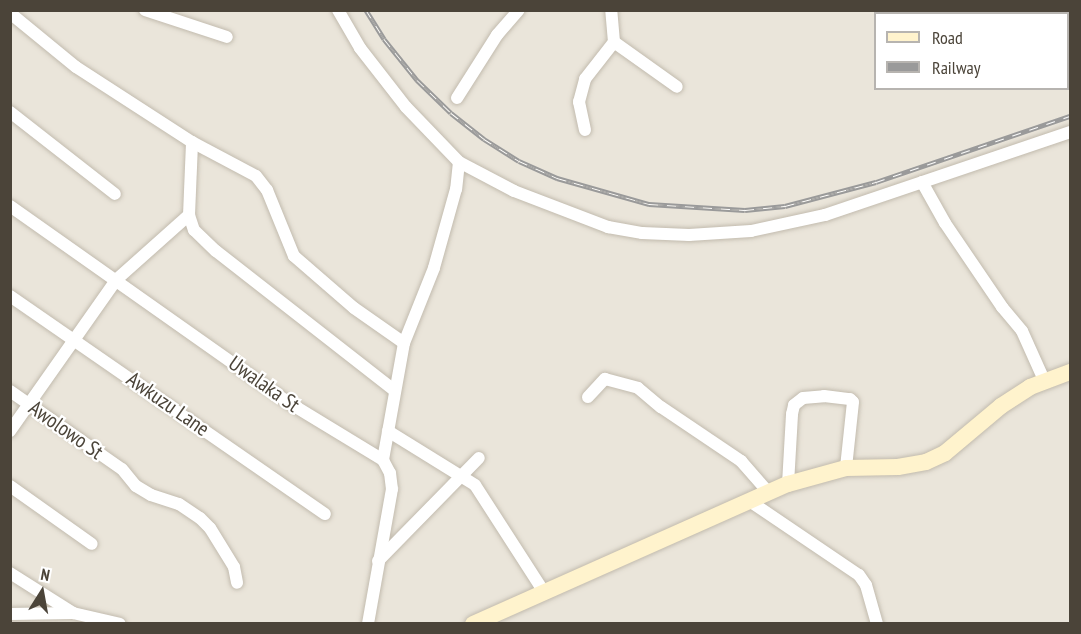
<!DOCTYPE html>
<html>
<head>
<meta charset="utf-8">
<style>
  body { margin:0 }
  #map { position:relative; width:1081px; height:634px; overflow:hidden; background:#f6f3ec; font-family:"PT Sans Narrow",sans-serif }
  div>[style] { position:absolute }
  .residential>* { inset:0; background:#eae5da }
  .roads { filter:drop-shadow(0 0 2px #c2bbae) drop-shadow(0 0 2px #c2bbae) }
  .street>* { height:12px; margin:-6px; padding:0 6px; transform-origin:6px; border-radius:6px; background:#fff }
  .secondary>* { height:16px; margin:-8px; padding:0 8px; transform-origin:8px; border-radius:8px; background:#fff3cd }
  .rail>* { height:5px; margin-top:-2.5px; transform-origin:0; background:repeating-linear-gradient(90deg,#fff 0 9px,#9a9a9a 0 18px); box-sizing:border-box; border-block:2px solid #9a9a9a }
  span { translate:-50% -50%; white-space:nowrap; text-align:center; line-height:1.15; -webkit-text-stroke:4.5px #fff; paint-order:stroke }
  .street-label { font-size:21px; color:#4b4439 }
  .frame { position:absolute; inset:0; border:12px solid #4b4439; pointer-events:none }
  .legend { position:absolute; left:874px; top:12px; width:195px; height:78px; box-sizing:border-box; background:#fff; border:2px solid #b7b4b0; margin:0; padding:8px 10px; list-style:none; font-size:18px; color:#4b4439 }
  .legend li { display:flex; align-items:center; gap:12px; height:30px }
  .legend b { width:30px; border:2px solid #b7b4b0 }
  .north { position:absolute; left:12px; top:562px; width:60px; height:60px; -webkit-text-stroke:4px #fff; paint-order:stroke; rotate:11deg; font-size:16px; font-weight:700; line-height:24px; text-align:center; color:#4b4439 }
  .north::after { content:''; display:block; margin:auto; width:21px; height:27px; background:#4b4439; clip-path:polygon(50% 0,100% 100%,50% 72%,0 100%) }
</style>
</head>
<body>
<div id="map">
  <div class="residential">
    <div style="clip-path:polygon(evenodd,11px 11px,1070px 11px,1070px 623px,11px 623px,11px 11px,876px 14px,1068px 14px,1068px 88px,876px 88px,876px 14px)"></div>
  </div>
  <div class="roads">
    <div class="street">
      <div style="left:145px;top:10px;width:86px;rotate:18.2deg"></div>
      <div style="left:338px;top:10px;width:44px;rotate:59.9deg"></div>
      <div style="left:360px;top:48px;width:75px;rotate:52.1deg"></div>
      <div style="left:406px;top:107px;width:76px;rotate:46.1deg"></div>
      <div style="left:459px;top:162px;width:27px;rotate:96deg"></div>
      <div style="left:456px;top:189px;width:82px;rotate:105.6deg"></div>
      <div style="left:434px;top:268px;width:81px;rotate:111.8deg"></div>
      <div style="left:404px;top:343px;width:119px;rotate:100.2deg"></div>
      <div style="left:10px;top:13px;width:85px;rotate:39.3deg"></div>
      <div style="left:76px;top:67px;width:138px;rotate:32.9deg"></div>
      <div style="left:192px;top:142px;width:72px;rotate:28deg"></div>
      <div style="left:256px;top:176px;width:18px;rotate:52deg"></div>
      <div style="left:267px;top:190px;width:71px;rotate:67.8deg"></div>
      <div style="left:294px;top:256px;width:79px;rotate:40.9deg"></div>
      <div style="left:354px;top:308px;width:61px;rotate:35deg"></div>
      <div style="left:614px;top:42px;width:77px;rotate:35.5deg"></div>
      <div style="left:457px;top:98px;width:75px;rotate:-57.6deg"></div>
      <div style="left:497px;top:35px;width:33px;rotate:-49deg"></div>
      <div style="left:10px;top:112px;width:133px;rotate:38deg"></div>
      <div style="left:585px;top:130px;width:29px;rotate:-102deg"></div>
      <div style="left:579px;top:102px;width:24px;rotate:-75deg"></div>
      <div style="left:585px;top:79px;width:47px;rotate:-51.9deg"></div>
      <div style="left:614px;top:42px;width:32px;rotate:-95deg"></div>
      <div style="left:459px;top:162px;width:62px;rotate:27.8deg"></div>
      <div style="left:514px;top:191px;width:101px;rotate:21deg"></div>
      <div style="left:608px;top:227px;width:35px;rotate:10deg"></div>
      <div style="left:642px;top:233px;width:47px;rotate:2.4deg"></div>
      <div style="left:689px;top:235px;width:62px;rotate:-3.7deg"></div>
      <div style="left:751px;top:231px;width:76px;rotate:-12.2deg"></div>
      <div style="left:825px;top:215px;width:259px;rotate:-18.7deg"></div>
      <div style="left:922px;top:182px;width:47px;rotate:60.7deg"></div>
      <div style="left:945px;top:223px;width:102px;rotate:55.8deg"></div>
      <div style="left:1002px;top:307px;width:31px;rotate:50deg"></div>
      <div style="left:1022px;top:331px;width:54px;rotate:65.8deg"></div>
      <div style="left:10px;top:206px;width:344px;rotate:35.2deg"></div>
      <div style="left:291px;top:404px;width:108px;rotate:31.3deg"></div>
      <div style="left:383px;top:460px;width:15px;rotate:62deg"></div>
      <div style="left:390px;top:473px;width:16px;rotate:83deg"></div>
      <div style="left:392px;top:489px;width:137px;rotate:100.1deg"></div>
      <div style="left:189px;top:215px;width:16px;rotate:72deg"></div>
      <div style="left:194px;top:230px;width:30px;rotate:44deg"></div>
      <div style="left:216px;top:251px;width:227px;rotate:38deg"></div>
      <div style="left:10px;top:296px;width:383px;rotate:34.7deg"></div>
      <div style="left:10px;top:391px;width:136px;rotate:34.9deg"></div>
      <div style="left:122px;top:469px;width:22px;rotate:51deg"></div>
      <div style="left:136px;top:486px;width:17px;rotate:31deg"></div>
      <div style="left:151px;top:495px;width:29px;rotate:18deg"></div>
      <div style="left:179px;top:504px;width:25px;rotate:34deg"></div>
      <div style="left:200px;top:518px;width:14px;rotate:45deg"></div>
      <div style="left:210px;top:528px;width:46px;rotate:58.4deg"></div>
      <div style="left:234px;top:567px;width:16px;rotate:79deg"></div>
      <div style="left:588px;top:397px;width:25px;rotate:-47deg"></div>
      <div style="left:605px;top:379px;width:34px;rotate:15deg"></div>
      <div style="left:638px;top:388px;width:30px;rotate:40deg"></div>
      <div style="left:661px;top:407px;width:97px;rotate:34deg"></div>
      <div style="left:741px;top:461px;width:43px;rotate:48.8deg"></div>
      <div style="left:10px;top:431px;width:184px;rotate:-54.9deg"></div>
      <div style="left:116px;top:280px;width:98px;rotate:-41.7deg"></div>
      <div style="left:189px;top:215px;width:73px;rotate:-87.6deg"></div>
      <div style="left:388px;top:431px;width:102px;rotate:31.8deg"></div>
      <div style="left:475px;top:485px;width:127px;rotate:57.2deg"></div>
      <div style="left:788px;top:484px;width:70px;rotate:-86.7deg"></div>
      <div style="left:792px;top:414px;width:9px;rotate:-77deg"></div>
      <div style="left:794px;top:405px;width:11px;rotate:-38deg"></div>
      <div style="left:803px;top:398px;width:21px;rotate:-5deg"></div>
      <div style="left:824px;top:396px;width:26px;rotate:7deg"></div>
      <div style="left:850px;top:399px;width:4px;rotate:45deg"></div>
      <div style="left:853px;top:402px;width:66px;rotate:96.1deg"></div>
      <div style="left:10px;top:486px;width:100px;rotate:35.3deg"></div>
      <div style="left:751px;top:502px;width:130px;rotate:34.1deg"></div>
      <div style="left:859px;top:575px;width:12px;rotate:55deg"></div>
      <div style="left:866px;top:585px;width:41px;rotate:74.2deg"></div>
      <div style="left:378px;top:561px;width:144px;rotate:-45.6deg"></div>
      <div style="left:10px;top:573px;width:75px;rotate:32.4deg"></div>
      <div style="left:10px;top:614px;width:63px;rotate:-0.9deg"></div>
      <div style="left:73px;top:613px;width:48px;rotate:13.2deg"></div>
    </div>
    <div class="secondary">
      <div style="left:473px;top:624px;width:345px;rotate:-24deg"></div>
      <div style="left:788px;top:484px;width:60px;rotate:-15.4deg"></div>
      <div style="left:846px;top:468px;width:52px;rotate:-1.1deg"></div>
      <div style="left:898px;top:467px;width:28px;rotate:-10deg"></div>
      <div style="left:926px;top:462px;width:21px;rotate:-25deg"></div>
      <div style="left:945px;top:453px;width:73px;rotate:-40deg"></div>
      <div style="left:1001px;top:406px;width:35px;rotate:-33deg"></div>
      <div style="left:1030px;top:387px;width:43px;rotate:-20.6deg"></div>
    </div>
  </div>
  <div class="rail">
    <div style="left:366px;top:10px;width:34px;rotate:58deg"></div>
    <div style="left:384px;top:39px;width:53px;rotate:51.2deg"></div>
    <div style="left:417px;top:80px;width:47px;rotate:44.1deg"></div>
    <div style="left:451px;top:113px;width:42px;rotate:38.2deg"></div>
    <div style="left:484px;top:139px;width:41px;rotate:32.2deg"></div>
    <div style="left:519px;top:161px;width:42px;rotate:24.1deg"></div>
    <div style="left:557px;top:178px;width:96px;rotate:15.8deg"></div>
    <div style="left:649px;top:204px;width:96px;rotate:3.6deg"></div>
    <div style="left:745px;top:210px;width:40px;rotate:-5.7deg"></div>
    <div style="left:785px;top:206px;width:94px;rotate:-14.8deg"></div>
    <div style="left:876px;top:182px;width:205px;rotate:-18.8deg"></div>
  </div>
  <div class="street-label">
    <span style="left:264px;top:384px;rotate:35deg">Uwalaka St</span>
    <span style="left:168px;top:404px;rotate:35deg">Awkuzu Lane</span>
    <span style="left:66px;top:430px;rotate:35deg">Awolowo St</span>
  </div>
  <div class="frame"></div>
  <ul class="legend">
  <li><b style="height:8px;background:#fff3cd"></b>Road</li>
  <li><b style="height:8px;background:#9a9a9a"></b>Railway</li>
  </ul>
  <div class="north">N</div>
</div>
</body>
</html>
